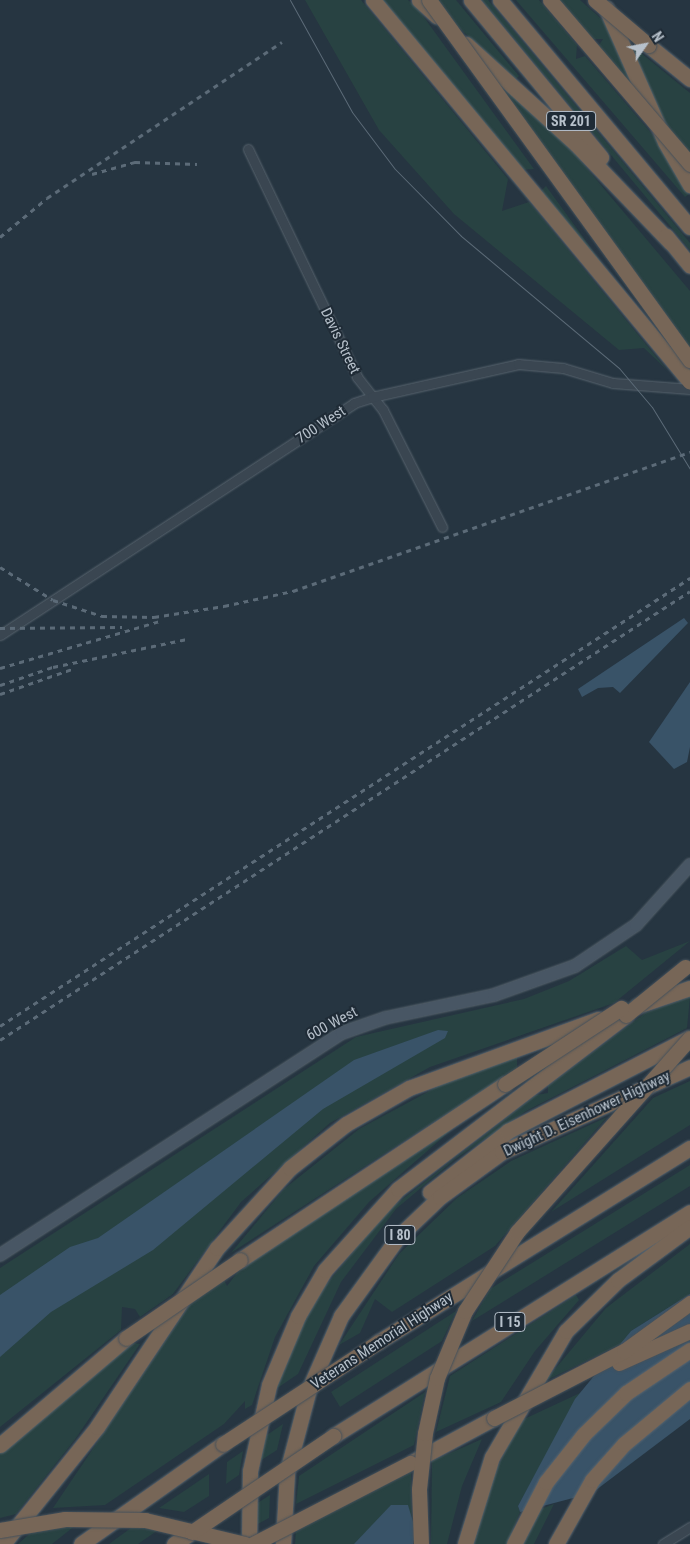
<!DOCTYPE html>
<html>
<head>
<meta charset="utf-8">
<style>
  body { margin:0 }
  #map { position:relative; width:690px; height:1544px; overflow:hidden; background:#263541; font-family:"Roboto Condensed",sans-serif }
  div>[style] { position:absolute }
  .green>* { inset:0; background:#284242 }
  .water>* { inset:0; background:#395368 }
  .roads { filter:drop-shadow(0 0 1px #58646e) drop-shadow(0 0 1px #58646e) }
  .street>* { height:9px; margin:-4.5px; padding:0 4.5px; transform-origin:4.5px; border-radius:4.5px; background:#3a4651 }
  .secondary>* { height:12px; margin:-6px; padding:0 6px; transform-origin:6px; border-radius:6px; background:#485664 }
  .highway>* { height:15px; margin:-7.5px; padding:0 7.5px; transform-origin:7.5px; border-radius:7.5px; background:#776657 }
  .tram>* { height:1px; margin:-0.5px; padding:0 0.5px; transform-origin:0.5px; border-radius:0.5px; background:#5c6b78 }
  .rail>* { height:3px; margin-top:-1.5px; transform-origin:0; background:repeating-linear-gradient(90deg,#5c6b78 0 5px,transparent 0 10px) }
  .bridges { filter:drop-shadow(0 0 1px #45515b) drop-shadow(0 0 1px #45515b) }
  .highway-bridge>* { height:15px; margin:-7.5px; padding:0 7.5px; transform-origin:7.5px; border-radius:7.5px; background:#776657 }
  span { translate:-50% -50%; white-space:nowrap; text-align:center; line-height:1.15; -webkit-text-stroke:4px #1f2b36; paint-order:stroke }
  .shield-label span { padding:1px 4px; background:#1f2b36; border:1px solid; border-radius:4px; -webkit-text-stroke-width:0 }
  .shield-label { font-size:14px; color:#b7c1cb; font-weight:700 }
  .street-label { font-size:15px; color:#b7c1cb }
  .north { position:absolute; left:620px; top:20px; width:50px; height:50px; -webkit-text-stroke:4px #1f2b36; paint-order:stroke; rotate:57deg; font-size:14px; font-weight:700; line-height:20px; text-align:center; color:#b7c1cb }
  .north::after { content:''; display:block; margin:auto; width:18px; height:22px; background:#b7c1cb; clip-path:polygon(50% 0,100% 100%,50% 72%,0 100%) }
</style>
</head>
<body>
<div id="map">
  <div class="green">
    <div style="clip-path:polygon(305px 0,361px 0,508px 179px,502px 211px,529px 202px,667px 370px,644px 348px,619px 350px,454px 214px,379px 130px)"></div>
    <div style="clip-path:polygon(379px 0,408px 0,418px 9px,534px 169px,519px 170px)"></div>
    <div style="clip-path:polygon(435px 0,456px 0,519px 76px,516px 79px,448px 18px)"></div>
    <div style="clip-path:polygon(482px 0,488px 0,690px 243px,690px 250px)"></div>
    <div style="clip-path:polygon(516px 0,539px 0,577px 45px,576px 59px,585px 56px,658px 141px,689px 194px,685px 197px)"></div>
    <div style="clip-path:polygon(557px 0,580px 0,607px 24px,639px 97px,597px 48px,603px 39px,590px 39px)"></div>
    <div style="clip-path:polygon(630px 44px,690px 93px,690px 157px,667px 130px)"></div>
    <div style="clip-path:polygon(486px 70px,574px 153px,690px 291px,690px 351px)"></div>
    <div style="clip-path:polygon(546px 186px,636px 310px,539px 193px)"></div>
    <div style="clip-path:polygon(690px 941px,614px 1003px,430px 1067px,330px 1123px,241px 1202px,173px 1294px,140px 1317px,135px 1309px,122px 1307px,121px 1330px,0 1427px,0 1268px,356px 1037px,524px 999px,569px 981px,626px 946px,642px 960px)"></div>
    <div style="clip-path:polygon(690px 997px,687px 1028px,526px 1111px,454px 1160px,396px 1209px,341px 1282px,298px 1374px,276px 1389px,297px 1335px,322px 1290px,386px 1212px,536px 1095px,548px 1093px,548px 1086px,645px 1013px)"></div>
    <div style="clip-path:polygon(517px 1056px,517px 1068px,231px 1253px,284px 1189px,359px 1129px,459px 1075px)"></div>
    <div style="clip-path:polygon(690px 1081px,690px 1125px,551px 1212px,653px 1098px)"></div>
    <div style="clip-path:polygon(607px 1117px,495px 1246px,392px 1312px,375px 1299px,360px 1333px,339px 1345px,399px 1254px,457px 1198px,511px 1161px)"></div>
    <div style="clip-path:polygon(457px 1125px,369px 1202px,314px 1266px,275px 1337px,252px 1405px,245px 1409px,245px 1401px,224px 1424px,105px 1505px,53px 1508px,195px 1297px,223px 1278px,227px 1286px,243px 1265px)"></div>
    <div style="clip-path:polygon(690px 1165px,690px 1186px,472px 1321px,490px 1289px)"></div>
    <div style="clip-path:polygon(690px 1244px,690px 1294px,631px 1331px,621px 1344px,545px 1381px,606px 1308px)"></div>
    <div style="clip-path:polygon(576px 1295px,579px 1300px,535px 1351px,501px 1402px,436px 1432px,450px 1376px)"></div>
    <div style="clip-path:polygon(456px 1311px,442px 1341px,340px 1407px,331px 1392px)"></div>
    <div style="clip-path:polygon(129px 1342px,140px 1344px,76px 1438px,16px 1514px,0 1518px,0 1446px)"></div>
    <div style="clip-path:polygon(425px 1392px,414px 1445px,296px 1504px,299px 1476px)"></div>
    <div style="clip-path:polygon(580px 1393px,518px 1506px,520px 1512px,507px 1544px,474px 1544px,495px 1472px,520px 1421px)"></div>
    <div style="clip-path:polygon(283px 1424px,277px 1450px,260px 1461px,264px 1437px)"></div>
    <div style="clip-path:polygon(482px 1439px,462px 1486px,447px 1544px,431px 1544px,432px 1461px)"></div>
    <div style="clip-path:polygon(243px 1451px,239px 1475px,226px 1484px,227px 1462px)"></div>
    <div style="clip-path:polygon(411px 1471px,412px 1544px,295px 1544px,296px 1526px)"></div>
    <div style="clip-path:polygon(209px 1474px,209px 1496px,184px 1512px,159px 1508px)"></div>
    <div style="clip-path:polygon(270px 1495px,269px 1518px,256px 1525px,256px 1504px)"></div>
    <div style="clip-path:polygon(554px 1504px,534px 1544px,522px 1544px,538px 1510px)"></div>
    <div style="clip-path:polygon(76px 1525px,52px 1544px,18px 1544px,34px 1530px)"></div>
    <div style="clip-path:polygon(135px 1525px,161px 1528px,138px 1544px,109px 1544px)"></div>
  </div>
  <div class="water">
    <div style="clip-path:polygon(684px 618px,688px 623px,620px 693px,613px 687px,598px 688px,582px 697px,578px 689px)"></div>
    <div style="clip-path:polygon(690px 682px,690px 747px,687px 762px,674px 769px,649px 742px)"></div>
    <div style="clip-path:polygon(438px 1030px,448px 1031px,445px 1038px,323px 1109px,153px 1250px,51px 1312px,0 1357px,0 1295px,70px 1247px,98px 1238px,354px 1060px)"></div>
    <div style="clip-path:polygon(690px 1294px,690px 1419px,592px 1493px,520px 1512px,518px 1506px,575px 1399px,631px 1331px)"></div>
    <div style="clip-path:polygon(391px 1505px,408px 1505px,416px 1532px,413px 1544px,354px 1544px)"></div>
  </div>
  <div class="roads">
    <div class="street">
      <div style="left:248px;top:149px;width:253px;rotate:64.4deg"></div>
      <div style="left:357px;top:377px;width:42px;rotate:51.8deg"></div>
      <div style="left:383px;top:410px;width:131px;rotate:63.2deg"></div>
      <div style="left:0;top:635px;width:423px;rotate:-33.2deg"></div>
      <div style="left:354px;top:403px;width:19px;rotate:-18deg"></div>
      <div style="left:372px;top:397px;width:150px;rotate:-12.7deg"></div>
      <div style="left:518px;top:364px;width:45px;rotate:5.1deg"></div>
      <div style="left:563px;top:368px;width:52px;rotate:16.7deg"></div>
      <div style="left:613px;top:383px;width:77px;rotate:4.5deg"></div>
      <div style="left:663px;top:1544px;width:32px;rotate:-32deg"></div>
    </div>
    <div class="secondary">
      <div style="left:0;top:1255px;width:408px;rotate:-33deg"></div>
      <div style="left:342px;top:1033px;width:46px;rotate:-19.2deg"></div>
      <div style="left:385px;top:1018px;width:111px;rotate:-11.9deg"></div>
      <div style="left:494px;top:995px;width:86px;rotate:-19.7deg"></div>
      <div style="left:575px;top:966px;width:73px;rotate:-33.9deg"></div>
      <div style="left:636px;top:925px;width:81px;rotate:-48deg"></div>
    </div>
    <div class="highway">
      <div style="left:373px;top:0;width:496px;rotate:50.3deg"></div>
      <div style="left:419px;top:0;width:24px;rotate:42deg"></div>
      <div style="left:471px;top:0;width:204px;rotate:50.4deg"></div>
      <div style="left:500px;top:0;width:296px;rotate:50.1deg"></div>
      <div style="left:606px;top:8px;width:146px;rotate:66.2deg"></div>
      <div style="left:665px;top:142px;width:50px;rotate:59.8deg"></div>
      <div style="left:466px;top:44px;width:149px;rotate:42.3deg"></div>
      <div style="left:576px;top:144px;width:137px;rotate:46.2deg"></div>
      <div style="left:648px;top:45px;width:54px;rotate:39deg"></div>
      <div style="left:666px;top:236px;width:38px;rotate:51deg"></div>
      <div style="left:637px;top:1006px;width:56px;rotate:-18.8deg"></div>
      <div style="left:430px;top:1192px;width:99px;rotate:-38deg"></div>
      <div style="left:508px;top:1131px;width:203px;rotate:-27.2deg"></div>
      <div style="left:240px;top:1260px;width:318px;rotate:-33.6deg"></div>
      <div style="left:378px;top:1342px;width:367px;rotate:-31.9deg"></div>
      <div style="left:333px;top:1436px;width:421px;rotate:-32.1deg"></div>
      <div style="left:0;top:1445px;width:165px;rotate:-40.3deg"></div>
      <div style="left:414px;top:1461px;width:91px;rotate:-28.3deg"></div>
      <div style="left:3px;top:1544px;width:150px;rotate:-51.2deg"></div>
      <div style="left:97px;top:1427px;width:216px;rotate:-56.2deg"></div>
      <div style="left:217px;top:1248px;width:108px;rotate:-47.6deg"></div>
      <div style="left:290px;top:1168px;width:71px;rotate:-38.2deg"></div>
      <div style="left:346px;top:1124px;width:73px;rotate:-29.7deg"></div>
      <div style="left:409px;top:1088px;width:202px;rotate:-20deg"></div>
      <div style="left:81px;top:1544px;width:174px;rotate:-35.2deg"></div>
      <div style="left:174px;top:1544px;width:18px;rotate:-34deg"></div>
      <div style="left:249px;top:1544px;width:73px;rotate:-89.2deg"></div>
      <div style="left:250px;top:1471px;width:88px;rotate:-77.5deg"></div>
      <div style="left:269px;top:1385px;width:75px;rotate:-67.2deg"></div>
      <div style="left:298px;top:1316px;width:53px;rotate:-59.6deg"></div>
      <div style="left:325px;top:1270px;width:109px;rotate:-48deg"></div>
      <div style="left:398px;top:1189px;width:287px;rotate:-37.3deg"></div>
      <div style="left:283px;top:1544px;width:72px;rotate:-86.8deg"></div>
      <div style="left:287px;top:1472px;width:86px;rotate:-75.2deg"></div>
      <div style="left:309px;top:1389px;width:80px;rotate:-66.3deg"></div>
      <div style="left:341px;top:1316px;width:99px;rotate:-54.1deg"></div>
      <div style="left:399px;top:1236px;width:57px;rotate:-43.6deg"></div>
      <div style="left:440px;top:1197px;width:77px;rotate:-36deg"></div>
      <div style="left:502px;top:1152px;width:206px;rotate:-24.3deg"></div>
      <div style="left:465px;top:1544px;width:91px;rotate:-72.8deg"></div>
      <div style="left:492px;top:1457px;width:146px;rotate:-59.6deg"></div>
      <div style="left:566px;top:1331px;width:73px;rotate:-44.4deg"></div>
      <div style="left:618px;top:1280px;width:89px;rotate:-36.4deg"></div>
      <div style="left:514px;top:1544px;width:70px;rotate:-62.7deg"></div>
      <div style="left:546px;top:1482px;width:61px;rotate:-51.6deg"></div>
      <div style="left:584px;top:1434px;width:59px;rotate:-44.3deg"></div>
      <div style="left:626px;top:1393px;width:77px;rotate:-33.9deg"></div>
      <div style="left:556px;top:1544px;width:73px;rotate:-60.6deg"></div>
      <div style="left:592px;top:1480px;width:48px;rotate:-48.4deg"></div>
      <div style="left:624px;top:1444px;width:86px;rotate:-39.8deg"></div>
    </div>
  </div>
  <div class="tram">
    <div style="left:290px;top:0;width:128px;rotate:61deg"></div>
    <div style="left:352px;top:112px;width:71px;rotate:53deg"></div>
    <div style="left:395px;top:169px;width:94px;rotate:45.4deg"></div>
    <div style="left:461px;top:236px;width:206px;rotate:39.9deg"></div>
    <div style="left:619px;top:368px;width:51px;rotate:49.8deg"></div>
    <div style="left:652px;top:407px;width:73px;rotate:58.5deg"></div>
  </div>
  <div class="rail">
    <div style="left:92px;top:174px;width:45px;rotate:-15.6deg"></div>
    <div style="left:135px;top:162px;width:62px;rotate:1.8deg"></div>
    <div style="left:0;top:237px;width:61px;rotate:-39.7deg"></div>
    <div style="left:47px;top:198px;width:282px;rotate:-33.6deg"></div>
    <div style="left:0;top:567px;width:62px;rotate:31.9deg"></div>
    <div style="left:53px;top:600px;width:52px;rotate:18.1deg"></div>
    <div style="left:102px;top:616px;width:52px;rotate:1.1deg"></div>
    <div style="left:154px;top:617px;width:71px;rotate:-8.9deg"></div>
    <div style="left:224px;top:606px;width:71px;rotate:-12.3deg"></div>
    <div style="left:293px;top:591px;width:421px;rotate:-19.3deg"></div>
    <div style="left:0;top:628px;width:122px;rotate:-0.5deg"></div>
    <div style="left:0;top:668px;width:167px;rotate:-16.4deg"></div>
    <div style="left:0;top:685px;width:56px;rotate:-18.8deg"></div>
    <div style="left:53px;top:667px;width:137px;rotate:-11.8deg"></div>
    <div style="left:0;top:694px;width:79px;rotate:-19.1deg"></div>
    <div style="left:0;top:1026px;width:823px;rotate:-32.99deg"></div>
    <div style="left:0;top:1040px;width:823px;rotate:-33.05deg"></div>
  </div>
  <div class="bridges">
    <div class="highway-bridge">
      <div style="left:429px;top:0;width:445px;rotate:54.1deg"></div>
      <div style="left:550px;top:0;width:216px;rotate:49.5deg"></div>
      <div style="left:595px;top:0;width:70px;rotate:40.3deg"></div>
      <div style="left:626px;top:1015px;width:76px;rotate:-39.1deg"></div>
      <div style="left:505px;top:1084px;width:139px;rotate:-33.2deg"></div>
      <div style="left:126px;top:1338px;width:138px;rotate:-34.4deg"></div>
      <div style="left:619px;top:1363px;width:78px;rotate:-24.3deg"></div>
      <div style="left:494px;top:1418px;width:146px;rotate:-27.3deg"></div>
      <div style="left:624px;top:1351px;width:82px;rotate:-36deg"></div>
      <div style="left:223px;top:1444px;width:186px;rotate:-33.3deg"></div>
      <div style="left:0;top:1530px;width:66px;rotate:-9.6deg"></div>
      <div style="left:65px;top:1519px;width:80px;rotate:0.7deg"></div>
      <div style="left:145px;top:1520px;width:103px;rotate:13.5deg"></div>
      <div style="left:192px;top:1532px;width:171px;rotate:-34.2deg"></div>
      <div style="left:253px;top:1544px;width:177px;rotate:-27.3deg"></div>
      <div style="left:421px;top:1544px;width:55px;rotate:-92.1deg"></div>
      <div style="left:419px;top:1489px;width:56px;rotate:-83.9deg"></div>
      <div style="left:425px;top:1433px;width:56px;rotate:-77.7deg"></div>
      <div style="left:437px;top:1378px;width:73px;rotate:-67.3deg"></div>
      <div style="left:465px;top:1311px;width:95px;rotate:-56.6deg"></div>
      <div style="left:517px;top:1232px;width:260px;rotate:-48.3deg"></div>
    </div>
  </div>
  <div class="shield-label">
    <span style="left:571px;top:121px">SR 201</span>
    <span style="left:400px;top:1235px">I 80</span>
    <span style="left:510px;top:1322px">I 15</span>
  </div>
  <div class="street-label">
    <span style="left:340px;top:341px;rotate:64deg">Davis Street</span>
    <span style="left:321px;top:425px;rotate:-33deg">700 West</span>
    <span style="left:332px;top:1024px;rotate:-28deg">600 West</span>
    <span style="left:587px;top:1114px;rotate:-25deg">Dwight D. Eisenhower Highway</span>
    <span style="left:382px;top:1341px;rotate:-33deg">Veterans Memorial Highway</span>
  </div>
  <div class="north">N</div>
</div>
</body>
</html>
